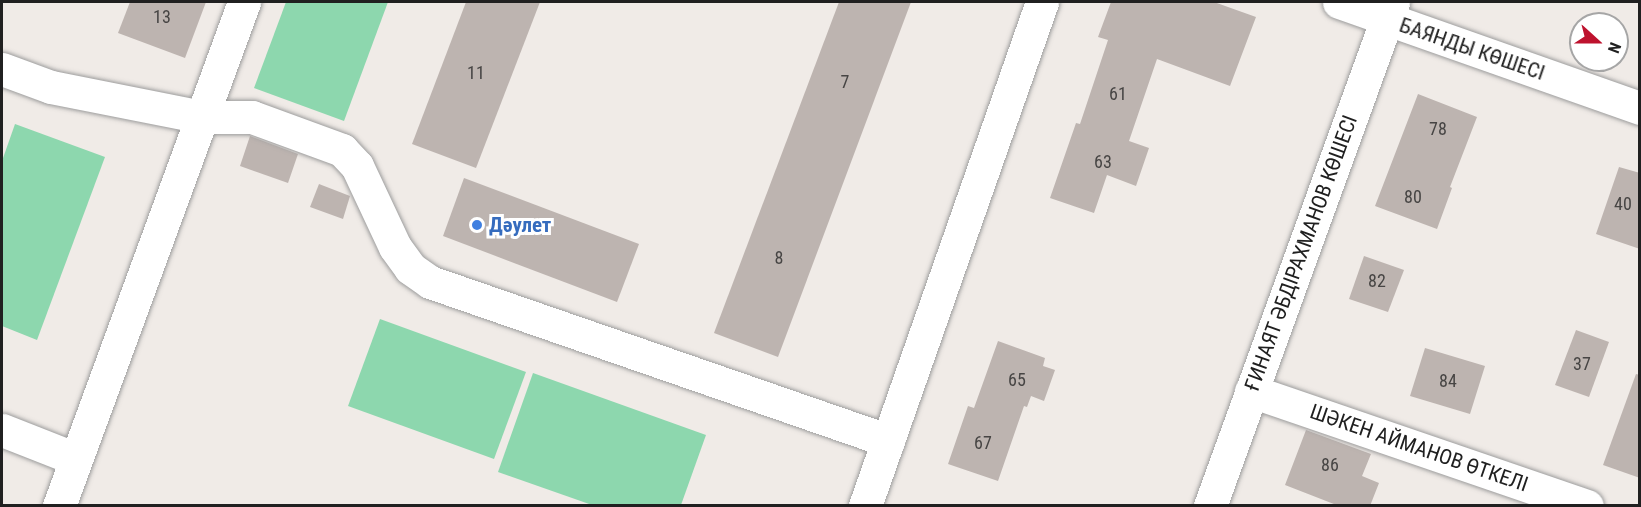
<!DOCTYPE html>
<html>
<head>
<meta charset="utf-8">
<style>
  body { margin:0 }
  #map { position:relative; width:1641px; height:507px; overflow:hidden; background:#f0ebe7; font-family:"Roboto Condensed",sans-serif }
  div>[style] { position:absolute }
  .pitch>* { inset:0; background:#8dd7ae }
  .building>* { inset:0; background:#bdb4b0 }
  .roads { filter:drop-shadow(0 0 2px #9d9d9d) drop-shadow(0 0 2px #9d9d9d) }
  .minor>* { height:33px; margin:-16.5px; padding:0 16.5px; transform-origin:16.5px; border-radius:16.5px; background:#fff }
  .tertiary>* { height:33px; margin:-16.5px; padding:0 16.5px; transform-origin:16.5px; border-radius:16.5px; background:#fff }
  .dots>* { width:16px; height:16px; translate:-50% -50%; box-sizing:border-box; border:3px solid #fff; border-radius:50% }
  span { translate:-50% -50%; white-space:nowrap; text-align:center; line-height:1.15; -webkit-text-stroke:6px #fff; paint-order:stroke }
  .number-label { font-size:18px; color:#474544 }
  .number-label span { -webkit-text-stroke-width:0 }
  .street-label { font-size:21px; color:#202020 }
  .shop-label { font-size:21px; color:#366cbe; font-weight:700 }
  .left { translate:0 -50%; text-align:left }
  .frame { position:absolute; inset:0; border:3px solid #202020; pointer-events:none }
  .north { position:absolute; left:1569px; top:12px; width:60px; height:60px; box-sizing:border-box; background:#fff; border:2px solid #a6a6a6; border-radius:50%; rotate:111deg; font-size:16px; font-weight:700; line-height:24px; text-align:center; color:#202020 }
  .north::after { content:''; display:block; margin:auto; width:21px; height:27px; background:#be122e; clip-path:polygon(50% 0,100% 100%,50% 72%,0 100%) }
</style>
</head>
<body>
<div id="map">
  <div class="pitch">
    <div style="clip-path:polygon(286px 2px,388px 2px,344px 121px,254px 88px)"></div>
    <div style="clip-path:polygon(15px 124px,105px 157px,37px 340px,2px 326px,2px 161px)"></div>
    <div style="clip-path:polygon(380px 319px,526px 372px,494px 459px,348px 406px)"></div>
    <div style="clip-path:polygon(533px 373px,706px 435px,681px 505px,592px 505px,498px 472px)"></div>
  </div>
  <div class="building">
    <div style="clip-path:polygon(130px 2px,206px 2px,185px 58px,118px 33px)"></div>
    <div style="clip-path:polygon(466px 2px,540px 2px,476px 168px,412px 144px)"></div>
    <div style="clip-path:polygon(839px 2px,911px 2px,778px 357px,714px 333px)"></div>
    <div style="clip-path:polygon(1111px 2px,1214px 2px,1256px 17px,1230px 86px,1157px 59px,1129px 141px,1149px 148px,1136px 186px,1107px 175px,1094px 213px,1050px 198px,1076px 123px,1080px 124px,1108px 40px,1098px 37px)"></div>
    <div style="clip-path:polygon(1418px 94px,1477px 117px,1450px 187px,1452px 188px,1437px 229px,1375px 206px)"></div>
    <div style="clip-path:polygon(250px 136px,298px 154px,288px 183px,240px 166px)"></div>
    <div style="clip-path:polygon(1619px 167px,1640px 173px,1640px 249px,1596px 234px)"></div>
    <div style="clip-path:polygon(464px 178px,639px 244px,617px 302px,443px 236px)"></div>
    <div style="clip-path:polygon(319px 184px,350px 196px,343px 219px,310px 207px)"></div>
    <div style="clip-path:polygon(1364px 256px,1404px 270px,1388px 312px,1349px 299px)"></div>
    <div style="clip-path:polygon(1576px 330px,1609px 342px,1589px 397px,1555px 385px)"></div>
    <div style="clip-path:polygon(998px 341px,1045px 358px,1043px 366px,1055px 370px,1044px 401px,1031px 396px,1027px 407px,1024px 406px,998px 481px,948px 464px,968px 406px,974px 408px)"></div>
    <div style="clip-path:polygon(1425px 348px,1485px 366px,1470px 414px,1410px 396px)"></div>
    <div style="clip-path:polygon(1636px 374px,1640px 375px,1640px 478px,1603px 465px)"></div>
    <div style="clip-path:polygon(1306px 430px,1371px 454px,1362px 476px,1379px 483px,1370px 506px,1339px 506px,1285px 485px)"></div>
  </div>
  <div class="roads">
    <div class="minor">
      <div style="left:1339px;top:2px;width:319px;rotate:19.4deg"></div>
      <div style="left:2px;top:69px;width:52px;rotate:20.2deg"></div>
      <div style="left:51px;top:87px;width:155px;rotate:11.2deg"></div>
      <div style="left:203px;top:117px;width:49px"></div>
      <div style="left:252px;top:117px;width:96px;rotate:20.1deg"></div>
      <div style="left:342px;top:150px;width:22px;rotate:47deg"></div>
      <div style="left:357px;top:166px;width:89px;rotate:64.9deg"></div>
      <div style="left:395px;top:247px;width:26px;rotate:54deg"></div>
      <div style="left:410px;top:268px;width:24px;rotate:35deg"></div>
      <div style="left:430px;top:282px;width:485px;rotate:19.1deg"></div>
      <div style="left:1251px;top:391px;width:355px;rotate:18.9deg"></div>
      <div style="left:2px;top:430px;width:79px;rotate:21.4deg"></div>
      <div style="left:59px;top:506px;width:537px;rotate:-69.84deg"></div>
      <div style="left:1210px;top:506px;width:536px;rotate:-70.04deg"></div>
    </div>
    <div class="tertiary">
      <div style="left:865px;top:506px;width:534px;rotate:-70.65deg"></div>
    </div>
  </div>
  <div class="dots">
    <div style="left:477px;top:225px;background:#3f7fe0"></div>
  </div>
  <div class="number-label">
    <span style="left:162px;top:17px">13</span>
    <span style="left:476px;top:73px">11</span>
    <span style="left:845px;top:82px">7</span>
    <span style="left:1118px;top:94px">61</span>
    <span style="left:1438px;top:129px">78</span>
    <span style="left:1103px;top:162px">63</span>
    <span style="left:1413px;top:197px">80</span>
    <span style="left:1623px;top:204px">40</span>
    <span style="left:779px;top:258px">8</span>
    <span style="left:1377px;top:281px">82</span>
    <span style="left:1582px;top:364px">37</span>
    <span style="left:1017px;top:380px">65</span>
    <span style="left:1448px;top:381px">84</span>
    <span style="left:983px;top:443px">67</span>
    <span style="left:1330px;top:465px">86</span>
  </div>
  <div class="street-label">
    <span style="left:1472px;top:49px;rotate:19deg">БАЯНДЫ КӨШЕСІ</span>
    <span style="left:1301px;top:253px;rotate:-70deg">ҒИНАЯТ ӘБДІРАХМАНОВ КӨШЕСІ</span>
    <span style="left:1419px;top:448px;rotate:19deg">ШӘКЕН АЙМАНОВ ӨТКЕЛІ</span>
  </div>
  <div class="shop-label">
    <span class="left" style="left:489px;top:225px">Дәулет</span>
  </div>
  <div class="frame"></div>
  <div class="north">N</div>
</div>
</body>
</html>
